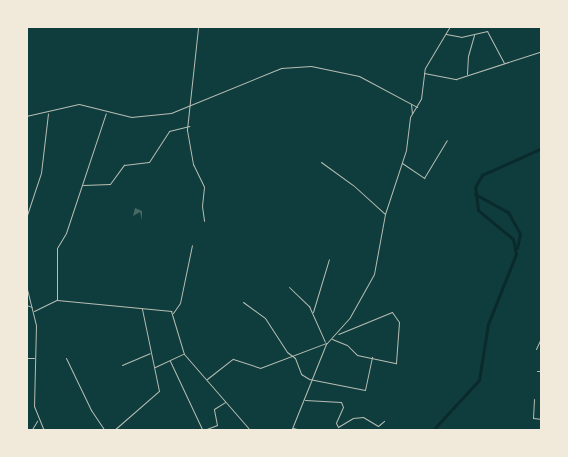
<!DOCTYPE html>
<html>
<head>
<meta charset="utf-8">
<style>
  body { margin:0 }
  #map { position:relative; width:568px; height:457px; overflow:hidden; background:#0f3d3e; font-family:"Crimson Pro",serif }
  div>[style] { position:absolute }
  .river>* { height:3px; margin:-1.5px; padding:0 1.5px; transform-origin:1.5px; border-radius:1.5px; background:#0a2a2b }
  .building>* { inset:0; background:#486865 }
  .minor>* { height:1px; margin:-0.5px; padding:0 0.5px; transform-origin:0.5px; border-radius:0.5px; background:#b8beb3 }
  span { translate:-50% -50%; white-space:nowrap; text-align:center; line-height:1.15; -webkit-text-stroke:4px #f1e9da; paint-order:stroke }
  .frame { position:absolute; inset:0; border:28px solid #f1e9da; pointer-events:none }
</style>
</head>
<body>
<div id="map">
  <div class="river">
    <div style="left:475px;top:194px;width:38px;rotate:29deg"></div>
    <div style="left:508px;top:212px;width:25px;rotate:61deg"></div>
    <div style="left:520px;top:234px;width:14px;rotate:102deg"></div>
    <div style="left:432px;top:431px;width:69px;rotate:-47.3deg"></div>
    <div style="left:479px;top:380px;width:57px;rotate:-80.9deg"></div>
    <div style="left:488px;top:324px;width:75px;rotate:-68.2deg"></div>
    <div style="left:516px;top:254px;width:15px;rotate:-101deg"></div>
    <div style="left:513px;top:239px;width:45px;rotate:-140.4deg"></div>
    <div style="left:478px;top:210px;width:23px;rotate:-97deg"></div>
    <div style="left:475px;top:187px;width:14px;rotate:-60deg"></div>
    <div style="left:482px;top:175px;width:66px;rotate:-24.2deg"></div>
  </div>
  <div class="building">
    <div style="clip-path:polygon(135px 208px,142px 211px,142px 220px,140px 212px,133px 216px)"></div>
  </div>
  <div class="minor">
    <div style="left:198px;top:28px;width:103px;rotate:96.2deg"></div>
    <div style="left:187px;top:130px;width:35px;rotate:80deg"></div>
    <div style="left:193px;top:164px;width:25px;rotate:64deg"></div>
    <div style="left:204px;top:187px;width:19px;rotate:96deg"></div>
    <div style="left:202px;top:206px;width:15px;rotate:82deg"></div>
    <div style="left:446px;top:34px;width:15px;rotate:11deg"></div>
    <div style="left:461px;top:37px;width:27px;rotate:-13deg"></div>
    <div style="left:487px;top:31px;width:36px;rotate:62deg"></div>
    <div style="left:424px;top:73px;width:33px;rotate:11deg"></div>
    <div style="left:456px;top:79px;width:90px;rotate:-18deg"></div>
    <div style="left:467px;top:74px;width:18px;rotate:-87deg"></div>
    <div style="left:468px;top:56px;width:22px;rotate:-74deg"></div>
    <div style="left:411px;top:104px;width:9px;rotate:84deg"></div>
    <div style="left:26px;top:116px;width:54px;rotate:-12.8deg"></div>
    <div style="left:79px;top:104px;width:54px;rotate:14deg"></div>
    <div style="left:131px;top:117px;width:40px;rotate:-5.7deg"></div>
    <div style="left:171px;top:113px;width:119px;rotate:-22.2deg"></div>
    <div style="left:281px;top:68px;width:30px;rotate:-4deg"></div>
    <div style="left:311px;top:66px;width:49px;rotate:11.8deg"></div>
    <div style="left:359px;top:76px;width:66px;rotate:28.1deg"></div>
    <div style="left:321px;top:162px;width:39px;rotate:36deg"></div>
    <div style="left:353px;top:185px;width:43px;rotate:42.2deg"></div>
    <div style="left:402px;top:163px;width:27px;rotate:34deg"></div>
    <div style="left:424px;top:178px;width:44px;rotate:-58.8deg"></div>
    <div style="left:83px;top:185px;width:27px;rotate:-2deg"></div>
    <div style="left:110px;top:184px;width:24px;rotate:-54deg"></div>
    <div style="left:124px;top:165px;width:25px;rotate:-7deg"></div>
    <div style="left:149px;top:162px;width:37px;rotate:-57deg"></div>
    <div style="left:169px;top:131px;width:21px;rotate:-14deg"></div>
    <div style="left:26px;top:218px;width:47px;rotate:-71.6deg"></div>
    <div style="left:41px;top:173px;width:60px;rotate:-83.3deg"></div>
    <div style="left:26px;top:285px;width:41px;rotate:76deg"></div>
    <div style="left:36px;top:325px;width:81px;rotate:91.4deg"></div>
    <div style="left:34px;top:406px;width:27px;rotate:68deg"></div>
    <div style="left:289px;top:287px;width:28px;rotate:44deg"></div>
    <div style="left:309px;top:306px;width:39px;rotate:66deg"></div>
    <div style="left:57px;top:300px;width:115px;rotate:5.5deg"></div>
    <div style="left:171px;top:311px;width:45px;rotate:73.2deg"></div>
    <div style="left:184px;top:354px;width:102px;rotate:49deg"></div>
    <div style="left:243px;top:302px;width:27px;rotate:36deg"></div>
    <div style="left:265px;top:318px;width:40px;rotate:57.1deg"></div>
    <div style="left:287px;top:352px;width:10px;rotate:37deg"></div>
    <div style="left:295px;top:358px;width:17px;rotate:69deg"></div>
    <div style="left:301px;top:374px;width:9px;rotate:32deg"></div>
    <div style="left:309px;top:379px;width:57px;rotate:11.1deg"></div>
    <div style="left:365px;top:390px;width:34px;rotate:-78deg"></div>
    <div style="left:26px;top:305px;width:6px;rotate:18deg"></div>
    <div style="left:34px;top:311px;width:25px;rotate:-26deg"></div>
    <div style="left:57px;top:300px;width:52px;rotate:-90deg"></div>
    <div style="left:57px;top:248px;width:17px;rotate:-59deg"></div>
    <div style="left:66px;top:233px;width:126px;rotate:-71.6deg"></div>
    <div style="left:313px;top:312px;width:55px;rotate:-73.2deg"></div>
    <div style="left:173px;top:313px;width:12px;rotate:-55deg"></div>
    <div style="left:180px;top:303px;width:59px;rotate:-78.3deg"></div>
    <div style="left:332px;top:339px;width:16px;rotate:22deg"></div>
    <div style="left:347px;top:345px;width:14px;rotate:45deg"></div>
    <div style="left:357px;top:355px;width:40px;rotate:12deg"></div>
    <div style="left:396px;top:363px;width:41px;rotate:-85.8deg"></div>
    <div style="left:399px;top:322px;width:12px;rotate:-125deg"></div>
    <div style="left:392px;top:312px;width:58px;rotate:157.8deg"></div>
    <div style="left:536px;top:349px;width:14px;rotate:-65deg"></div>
    <div style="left:26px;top:358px;width:8px"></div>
    <div style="left:66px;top:358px;width:58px;rotate:64.3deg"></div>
    <div style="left:91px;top:410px;width:25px;rotate:56deg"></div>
    <div style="left:170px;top:361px;width:77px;rotate:64.8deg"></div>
    <div style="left:122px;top:365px;width:30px;rotate:-23deg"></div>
    <div style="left:155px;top:367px;width:31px;rotate:-25deg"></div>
    <div style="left:537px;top:371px;width:5px"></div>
    <div style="left:207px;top:379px;width:33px;rotate:-38deg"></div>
    <div style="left:233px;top:359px;width:28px;rotate:18deg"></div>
    <div style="left:260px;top:368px;width:71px;rotate:-20.7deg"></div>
    <div style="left:534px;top:399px;width:19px;rotate:93deg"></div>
    <div style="left:533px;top:418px;width:9px;rotate:6deg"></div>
    <div style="left:305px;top:400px;width:36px;rotate:3deg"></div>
    <div style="left:341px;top:402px;width:5px;rotate:68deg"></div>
    <div style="left:343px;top:407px;width:17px;rotate:114deg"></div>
    <div style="left:336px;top:423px;width:4px;rotate:63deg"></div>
    <div style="left:338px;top:427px;width:17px;rotate:-31deg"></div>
    <div style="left:353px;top:418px;width:10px;rotate:-6deg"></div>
    <div style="left:363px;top:417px;width:17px;rotate:31deg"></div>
    <div style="left:378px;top:426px;width:8px;rotate:-40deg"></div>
    <div style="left:293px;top:428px;width:11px;rotate:15deg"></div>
    <div style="left:204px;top:430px;width:14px;rotate:-21deg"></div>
    <div style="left:217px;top:425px;width:16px;rotate:-101deg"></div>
    <div style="left:214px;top:409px;width:13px;rotate:-32deg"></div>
    <div style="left:31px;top:431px;width:12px;rotate:-59deg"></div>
    <div style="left:113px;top:431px;width:61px;rotate:-41deg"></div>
    <div style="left:159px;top:391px;width:84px;rotate:-101.7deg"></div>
    <div style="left:291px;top:431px;width:94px;rotate:-68.1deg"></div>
    <div style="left:326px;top:344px;width:36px;rotate:-48deg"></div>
    <div style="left:350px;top:317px;width:49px;rotate:-60.8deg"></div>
    <div style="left:374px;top:274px;width:61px;rotate:-79.6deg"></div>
    <div style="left:385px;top:214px;width:67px;rotate:-71.8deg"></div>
    <div style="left:406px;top:150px;width:33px;rotate:-83deg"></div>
    <div style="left:410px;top:117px;width:21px;rotate:-59deg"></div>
    <div style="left:421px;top:99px;width:31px;rotate:-83deg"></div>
    <div style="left:425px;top:68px;width:49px;rotate:-59.2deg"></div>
  </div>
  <div class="frame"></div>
</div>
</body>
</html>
